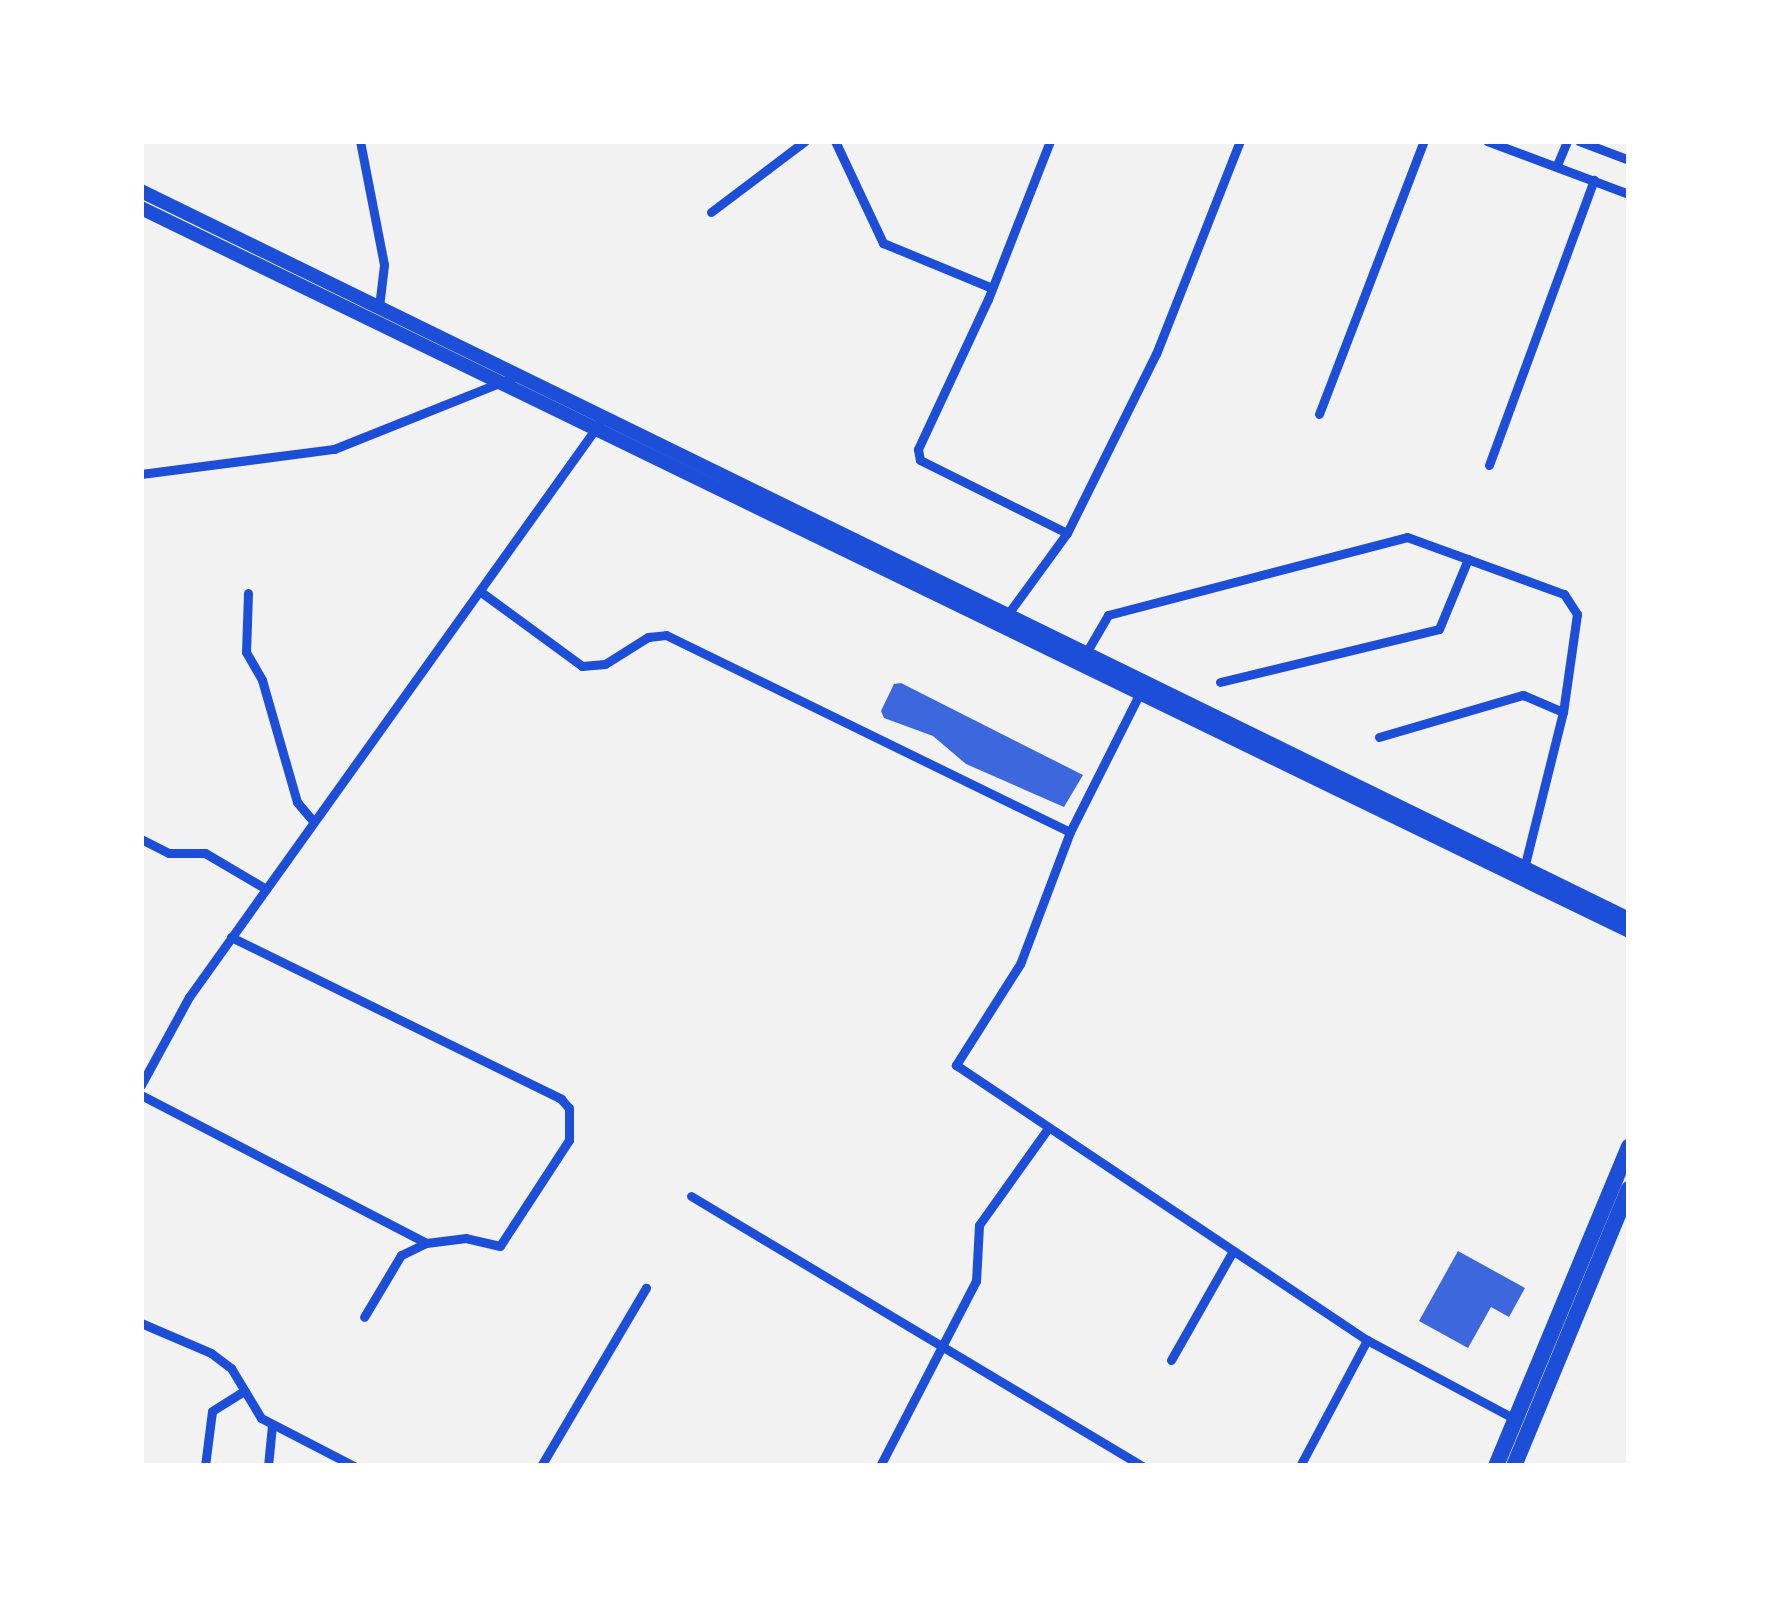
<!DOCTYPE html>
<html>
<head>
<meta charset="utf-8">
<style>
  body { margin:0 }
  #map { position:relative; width:1770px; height:1607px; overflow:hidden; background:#f2f2f2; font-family:Raleway,sans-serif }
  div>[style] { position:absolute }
  .building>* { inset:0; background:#3d67dc }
  .minor>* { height:9px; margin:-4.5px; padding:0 4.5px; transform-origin:4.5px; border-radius:4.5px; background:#1d4ed8 }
  .secondary>* { height:14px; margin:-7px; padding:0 7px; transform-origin:7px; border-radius:7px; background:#1d4ed8 }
  .trunk>* { height:16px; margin:-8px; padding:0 8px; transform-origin:8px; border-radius:8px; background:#1d4ed8 }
  span { translate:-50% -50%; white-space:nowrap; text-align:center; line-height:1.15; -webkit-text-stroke:9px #fff; paint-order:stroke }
  .frame { position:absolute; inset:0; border:144px solid #fff; pointer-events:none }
</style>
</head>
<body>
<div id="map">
  <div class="building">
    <div style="clip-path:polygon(901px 683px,1083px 775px,1064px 807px,966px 764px,933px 736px,884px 718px,881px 711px,894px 684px)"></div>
    <div style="clip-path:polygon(1458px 1251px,1525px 1288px,1509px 1317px,1491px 1307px,1468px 1348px,1419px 1321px)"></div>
  </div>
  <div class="minor">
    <div style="left:360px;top:141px;width:126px;rotate:79deg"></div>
    <div style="left:384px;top:265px;width:42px;rotate:96.8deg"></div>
    <div style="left:835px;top:141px;width:113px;rotate:64.8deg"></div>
    <div style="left:883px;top:243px;width:118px;rotate:22.4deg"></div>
    <div style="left:1050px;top:141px;width:170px;rotate:111.4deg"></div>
    <div style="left:988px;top:299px;width:166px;rotate:115deg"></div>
    <div style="left:918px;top:449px;width:11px;rotate:80deg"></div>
    <div style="left:920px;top:460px;width:164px;rotate:26.4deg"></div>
    <div style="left:1487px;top:141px;width:152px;rotate:20.5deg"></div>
    <div style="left:1579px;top:141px;width:53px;rotate:20.8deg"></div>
    <div style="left:1557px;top:165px;width:26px;rotate:-67deg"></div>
    <div style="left:711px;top:212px;width:118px;rotate:-37.1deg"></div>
    <div style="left:1319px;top:414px;width:292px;rotate:-69deg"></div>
    <div style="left:1489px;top:465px;width:304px;rotate:-69.8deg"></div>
    <div style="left:141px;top:474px;width:195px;rotate:-7.4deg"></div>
    <div style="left:334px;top:449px;width:199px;rotate:-21.8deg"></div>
    <div style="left:481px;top:592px;width:125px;rotate:36.2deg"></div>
    <div style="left:582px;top:666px;width:23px;rotate:-5deg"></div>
    <div style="left:605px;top:664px;width:51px;rotate:-32.1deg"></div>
    <div style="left:648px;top:637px;width:18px;rotate:-6deg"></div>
    <div style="left:666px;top:635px;width:449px;rotate:26deg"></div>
    <div style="left:1070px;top:832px;width:151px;rotate:-63.3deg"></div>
    <div style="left:248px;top:593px;width:59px;rotate:91.9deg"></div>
    <div style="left:246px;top:652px;width:32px;rotate:60deg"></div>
    <div style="left:262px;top:680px;width:127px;rotate:74deg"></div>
    <div style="left:297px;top:802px;width:26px;rotate:50deg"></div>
    <div style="left:1005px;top:618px;width:105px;rotate:-53.9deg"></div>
    <div style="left:1067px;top:533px;width:200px;rotate:-63.6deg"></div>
    <div style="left:1156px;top:354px;width:229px;rotate:-68.5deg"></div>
    <div style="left:1086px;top:653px;width:44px;rotate:-59.9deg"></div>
    <div style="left:1108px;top:615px;width:309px;rotate:-14.6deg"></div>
    <div style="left:1407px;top:537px;width:167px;rotate:20deg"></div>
    <div style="left:1564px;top:594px;width:24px;rotate:57deg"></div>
    <div style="left:1577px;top:614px;width:99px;rotate:98.1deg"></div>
    <div style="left:1563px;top:712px;width:162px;rotate:104deg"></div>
    <div style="left:1220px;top:682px;width:225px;rotate:-13.6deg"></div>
    <div style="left:1439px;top:629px;width:76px;rotate:-67.5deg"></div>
    <div style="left:1379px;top:737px;width:150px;rotate:-16.3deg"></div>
    <div style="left:1523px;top:695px;width:43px;rotate:23deg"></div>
    <div style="left:1070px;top:832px;width:141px;rotate:110.7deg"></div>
    <div style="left:1020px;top:964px;width:120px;rotate:122.4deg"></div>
    <div style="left:956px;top:1065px;width:495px;rotate:33.8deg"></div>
    <div style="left:1367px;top:1340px;width:168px;rotate:28.1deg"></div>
    <div style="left:141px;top:839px;width:31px;rotate:27deg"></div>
    <div style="left:169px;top:853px;width:36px"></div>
    <div style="left:205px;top:853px;width:71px;rotate:30.5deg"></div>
    <div style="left:231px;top:937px;width:368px;rotate:26.1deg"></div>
    <div style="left:561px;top:1099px;width:12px;rotate:48deg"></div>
    <div style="left:569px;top:1108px;width:32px;rotate:90deg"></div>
    <div style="left:569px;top:1140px;width:126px;rotate:123.1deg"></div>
    <div style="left:500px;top:1246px;width:35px;rotate:-167deg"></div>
    <div style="left:466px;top:1238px;width:40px;rotate:172.9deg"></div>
    <div style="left:426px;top:1243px;width:28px;rotate:154deg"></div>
    <div style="left:401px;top:1255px;width:72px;rotate:120.8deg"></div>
    <div style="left:141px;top:1085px;width:100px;rotate:-61.4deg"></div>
    <div style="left:189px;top:997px;width:705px;rotate:-54.42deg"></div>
    <div style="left:141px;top:1095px;width:321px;rotate:27.4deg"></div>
    <div style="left:691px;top:1196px;width:526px;rotate:30.91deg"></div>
    <div style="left:141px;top:1323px;width:76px;rotate:23.2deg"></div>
    <div style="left:211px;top:1353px;width:25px;rotate:37deg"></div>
    <div style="left:231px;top:1368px;width:58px;rotate:59deg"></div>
    <div style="left:261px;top:1418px;width:105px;rotate:27.3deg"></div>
    <div style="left:1171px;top:1360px;width:125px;rotate:-60.4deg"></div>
    <div style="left:205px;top:1466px;width:55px;rotate:-82.7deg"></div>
    <div style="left:212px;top:1411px;width:36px;rotate:-32deg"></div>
    <div style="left:268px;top:1466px;width:41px;rotate:-84.4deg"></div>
    <div style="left:541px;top:1466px;width:207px;rotate:-59.5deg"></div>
    <div style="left:880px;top:1466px;width:208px;rotate:-62.6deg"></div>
    <div style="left:976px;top:1281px;width:56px;rotate:-86.9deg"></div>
    <div style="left:979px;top:1225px;width:120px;rotate:-54.5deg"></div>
    <div style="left:1300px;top:1466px;width:143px;rotate:-62deg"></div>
  </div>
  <div class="secondary">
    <div style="left:141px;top:191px;width:1657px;rotate:26.07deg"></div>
    <div style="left:141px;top:208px;width:1654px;rotate:25.91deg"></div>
  </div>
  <div class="trunk">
    <div style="left:1496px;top:1466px;width:346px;rotate:-67.4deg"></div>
    <div style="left:1514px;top:1466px;width:300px;rotate:-67.5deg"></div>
  </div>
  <div class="frame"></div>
</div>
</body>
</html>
